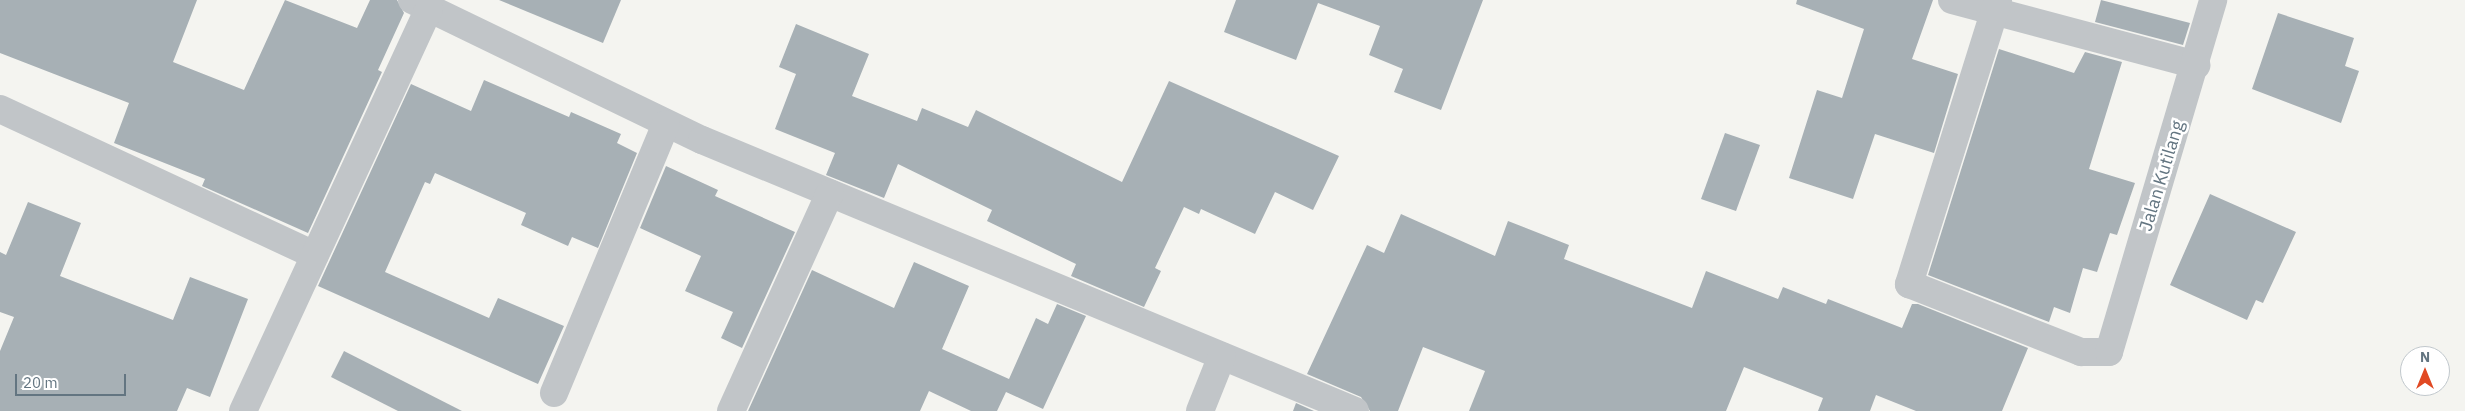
<!DOCTYPE html>
<html>
<head>
<meta charset="utf-8">
<style>
  body { margin:0 }
  #map { position:relative; width:2465px; height:411px; overflow:hidden; background:#f4f4f0; font-family:"IBM Plex Sans",sans-serif }
  div>[style] { position:absolute }
  .building>* { inset:0; background:#a7b0b5 }
  .minor>* { height:28px; margin:-14px; padding:0 14px; transform-origin:14px; border-radius:14px; background:#c1c5c8 }
  span { translate:-50% -50%; white-space:nowrap; text-align:center; line-height:1.15; -webkit-text-stroke:5px #fff; paint-order:stroke }
  .street-label { font-size:18px; color:#637581 }
  .north { position:absolute; left:2400px; top:346px; width:50px; height:50px; box-sizing:border-box; background:#fff; border:1px solid #c1c8cd; border-radius:50%; rotate:0deg; font-size:14px; font-weight:700; line-height:20px; text-align:center; color:#637581 }
  .north::after { content:''; display:block; margin:auto; width:18px; height:22px; background:#e14923; clip-path:polygon(50% 0,100% 100%,50% 72%,0 100%) }
  .scale { position:absolute; left:15px; top:374px; width:111px; height:22px; box-sizing:border-box; border:2px solid #637581; border-top:0; padding-left:6px; font-size:15px; line-height:18px; white-space:nowrap; color:#637581; -webkit-text-stroke:4px #fff; paint-order:stroke }
</style>
</head>
<body>
<div id="map">
  <div class="building">
    <div style="clip-path:polygon(0 0,197px 0,173px 62px,244px 90px,285px 0,357px 28px,370px 0,397px 0,404px 13px,378px 70px,382px 72px,308px 233px,202px 186px,205px 179px,114px 143px,129px 103px,0 53px)"></div>
    <div style="clip-path:polygon(499px 0,621px 0,603px 43px)"></div>
    <div style="clip-path:polygon(1236px 0,1483px 0,1441px 110px,1394px 92px,1403px 69px,1369px 55px,1380px 26px,1318px 3px,1296px 60px,1224px 32px)"></div>
    <div style="clip-path:polygon(1797px 0,1933px 0,1912px 59px,1958px 74px,1934px 153px,1875px 134px,1853px 199px,1789px 178px,1817px 90px,1842px 98px,1864px 29px,1796px 4px)"></div>
    <div style="clip-path:polygon(2101px 0,2190px 23px,2183px 45px,2095px 22px)"></div>
    <div style="clip-path:polygon(2278px 13px,2354px 38px,2345px 66px,2359px 71px,2341px 123px,2252px 89px)"></div>
    <div style="clip-path:polygon(796px 24px,869px 54px,852px 96px,917px 121px,922px 108px,968px 127px,976px 110px,1122px 182px,1169px 81px,1339px 156px,1313px 210px,1275px 192px,1255px 234px,1201px 209px,1199px 214px,1184px 207px,1155px 268px,1161px 271px,1144px 307px,1071px 276px,1076px 264px,987px 221px,992px 210px,898px 164px,884px 198px,826px 175px,835px 153px,775px 129px,796px 74px,779px 67px)"></div>
    <div style="clip-path:polygon(1999px 49px,2074px 73px,2085px 52px,2122px 62px,2089px 169px,2135px 183px,2117px 235px,2110px 233px,2097px 272px,2083px 268px,2070px 313px,2054px 307px,2049px 322px,1928px 275px)"></div>
    <div style="clip-path:polygon(484px 80px,569px 117px,571px 112px,621px 134px,617px 143px,637px 153px,598px 248px,572px 237px,568px 246px,521px 225px,526px 213px,435px 173px,430px 184px,425px 182px,385px 272px,489px 318px,498px 298px,564px 326px,538px 384px,318px 286px,411px 84px,471px 111px)"></div>
    <div style="clip-path:polygon(1725px 133px,1760px 145px,1736px 211px,1701px 199px)"></div>
    <div style="clip-path:polygon(666px 166px,718px 190px,715px 196px,795px 232px,742px 348px,721px 338px,733px 312px,685px 291px,701px 256px,640px 228px)"></div>
    <div style="clip-path:polygon(2210px 194px,2296px 232px,2263px 303px,2256px 300px,2247px 320px,2170px 285px)"></div>
    <div style="clip-path:polygon(28px 202px,81px 223px,60px 276px,173px 320px,190px 277px,248px 299px,210px 397px,187px 388px,177px 411px,0 411px,0 351px,14px 317px,0 312px,0 252px,6px 255px)"></div>
    <div style="clip-path:polygon(1401px 214px,1495px 256px,1508px 221px,1569px 245px,1564px 259px,1692px 308px,1706px 271px,1778px 299px,1783px 287px,1826px 304px,1828px 299px,1902px 328px,1912px 304px,1918px 304px,2028px 348px,2002px 411px,1916px 411px,1876px 395px,1870px 411px,1818px 411px,1823px 398px,1744px 367px,1726px 411px,1469px 411px,1485px 371px,1423px 347px,1398px 411px,1370px 411px,1361px 397px,1307px 374px,1367px 245px,1384px 253px)"></div>
    <div style="clip-path:polygon(914px 262px,969px 286px,942px 349px,1009px 379px,1036px 318px,1048px 324px,1057px 304px,1086px 316px,1043px 409px,1006px 392px,997px 411px,971px 411px,929px 391px,920px 411px,748px 411px,812px 270px,894px 308px)"></div>
    <div style="clip-path:polygon(344px 351px,462px 411px,398px 411px,331px 377px)"></div>
    <div style="clip-path:polygon(1296px 403px,1314px 411px,1293px 411px)"></div>
  </div>
  <div class="minor">
    <div style="left:412px;top:0;width:322px;rotate:25.8deg"></div>
    <div style="left:702px;top:140px;width:707px;rotate:22.54deg"></div>
    <div style="left:1952px;top:0;width:253px;rotate:14.9deg"></div>
    <div style="left:1998px;top:0;width:298px;rotate:107.4deg"></div>
    <div style="left:1909px;top:284px;width:185px;rotate:21.6deg"></div>
    <div style="left:2081px;top:352px;width:28px"></div>
    <div style="left:2109px;top:352px;width:367px;rotate:-73.5deg"></div>
    <div style="left:0;top:109px;width:347px;rotate:24.9deg"></div>
    <div style="left:554px;top:393px;width:291px;rotate:-67.4deg"></div>
    <div style="left:243px;top:411px;width:444px;rotate:-65.2deg"></div>
    <div style="left:731px;top:411px;width:239px;rotate:-65.6deg"></div>
    <div style="left:1200px;top:411px;width:59px;rotate:-68.2deg"></div>
  </div>
  <div class="street-label">
    <span style="left:2162px;top:176px;rotate:-73deg">Jalan Kutilang</span>
  </div>
  <div class="north">N</div>
  <div class="scale">20 m</div>
</div>
</body>
</html>
